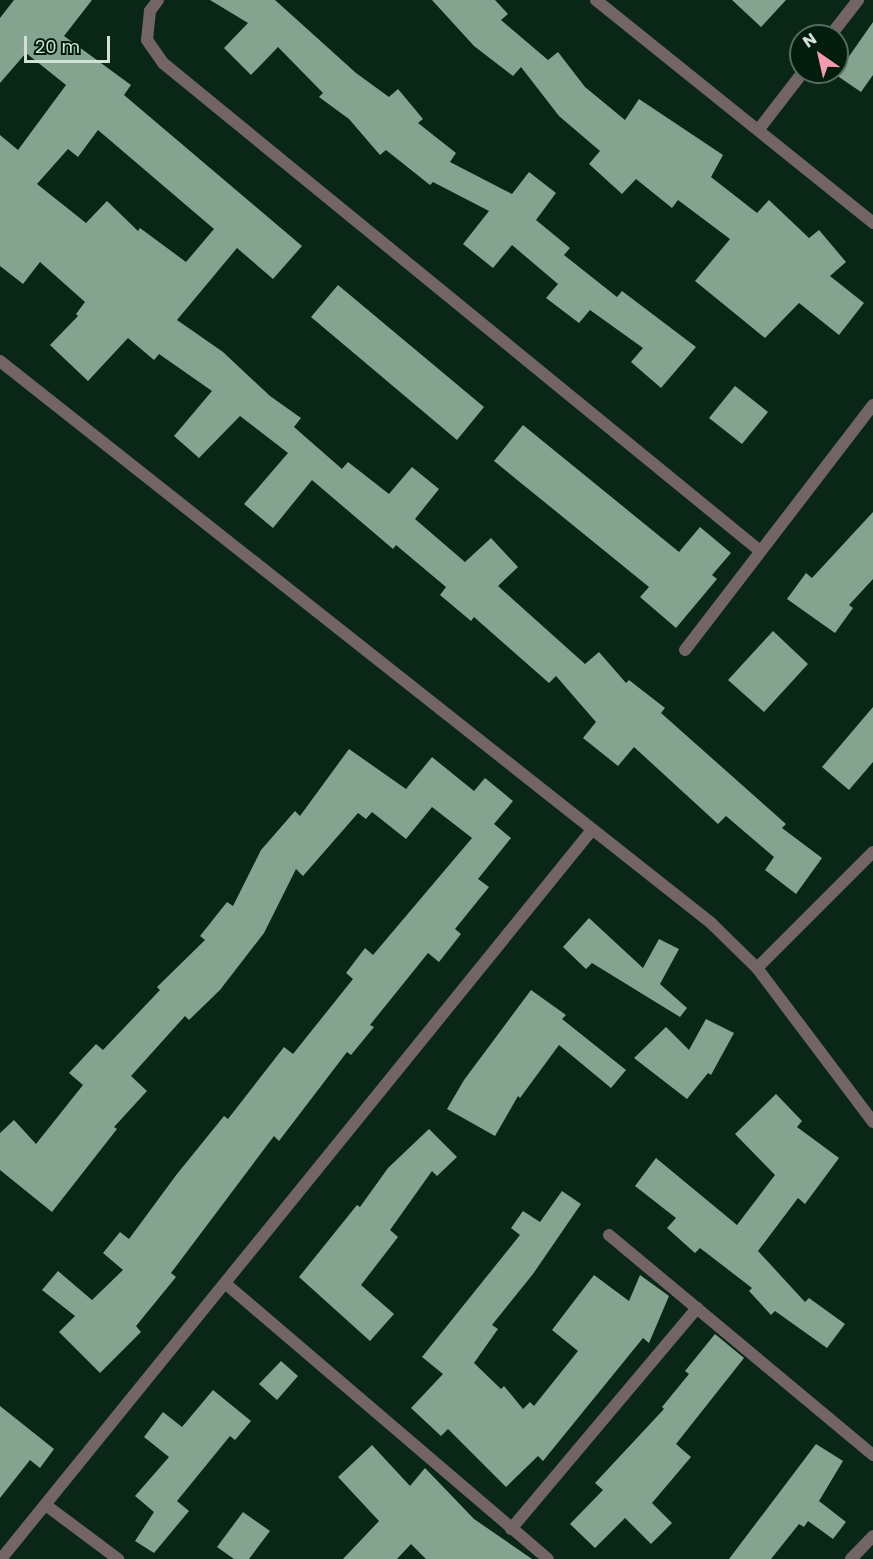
<!DOCTYPE html>
<html>
<head>
<meta charset="utf-8">
<style>
  body { margin:0 }
  #map { position:relative; width:873px; height:1559px; overflow:hidden; background:#0a2616; font-family:Poppins,sans-serif }
  div>[style] { position:absolute }
  .building>* { inset:0; background:#85a490 }
  .minor>* { height:12px; margin:-6px; padding:0 6px; transform-origin:6px; border-radius:6px; background:#736467 }
  span { translate:-50% -50%; white-space:nowrap; text-align:center; line-height:1.15; -webkit-text-stroke:6px #021c0d; paint-order:stroke }
  .north { position:absolute; left:789px; top:24px; width:60px; height:60px; box-sizing:border-box; background:#021c0d; border:2px solid #556b5d; border-radius:50%; rotate:326deg; font-size:16px; font-weight:700; line-height:24px; text-align:center; color:#d1e1d6 }
  .north::after { content:''; display:block; margin:auto; width:21px; height:27px; background:#f29aae; clip-path:polygon(50% 0,100% 100%,50% 72%,0 100%) }
  .scale { position:absolute; left:24px; top:36px; width:86px; height:27px; box-sizing:border-box; border:3px solid #d1e1d6; border-top:0; padding-left:8px; font-size:18px; line-height:21px; white-space:nowrap; color:#d1e1d6; -webkit-text-stroke:4px #021c0d; paint-order:stroke }
</style>
</head>
<body>
<div id="map">
  <div class="building">
    <div style="clip-path:polygon(evenodd,14px 0,92px 0,64px 36px,131px 85px,124px 95px,302px 246px,273px 279px,237px 248px,177px 320px,223px 352px,270px 396px,301px 418px,294px 427px,342px 469px,348px 462px,389px 494px,412px 467px,439px 489px,415px 519px,465px 562px,491px 538px,518px 567px,498px 586px,585px 664px,599px 652px,626px 683px,629px 680px,665px 708px,661px 713px,786px 824px,782px 828px,822px 858px,796px 894px,765px 870px,774px 857px,726px 816px,718px 824px,634px 747px,618px 766px,583px 738px,596px 722px,556px 676px,549px 683px,474px 617px,471px 621px,440px 595px,446px 587px,396px 545px,393px 549px,312px 480px,273px 528px,244px 504px,288px 453px,240px 416px,199px 458px,174px 436px,212px 391px,159px 354px,154px 360px,128px 338px,88px 381px,50px 345px,78px 316px,76px 314px,85px 302px,40px 262px,23px 284px,0 266px,0 135px,18px 150px,66px 85px,26px 53px,0 83px,0 18px,14px 0,98px 130px,214px 229px,186px 262px,140px 228px,138px 231px,107px 201px,86px 223px,37px 184px,68px 149px,78px 157px,98px 130px)"></div>
    <div style="clip-path:polygon(210px 0,275px 0,356px 73px,389px 97px,398px 89px,423px 119px,418px 123px,456px 153px,450px 162px,512px 194px,529px 172px,556px 193px,536px 220px,570px 248px,564px 255px,617px 297px,622px 291px,696px 347px,661px 388px,631px 362px,643px 348px,590px 310px,579px 323px,546px 298px,558px 284px,512px 245px,493px 268px,463px 244px,489px 211px,433px 182px,430px 185px,386px 150px,380px 155px,349px 119px,319px 97px,323px 93px,278px 47px,251px 75px,224px 48px,248px 23px)"></div>
    <div style="clip-path:polygon(432px 0,495px 0,508px 14px,501px 20px,548px 60px,558px 52px,585px 87px,625px 120px,639px 99px,723px 155px,711px 177px,757px 213px,769px 200px,809px 238px,819px 230px,846px 262px,830px 276px,864px 303px,839px 335px,799px 303px,765px 338px,695px 281px,730px 239px,678px 200px,672px 208px,636px 179px,622px 194px,589px 164px,600px 151px,559px 116px,521px 67px,513px 76px,474px 46px)"></div>
    <div style="clip-path:polygon(732px 0,786px 0,761px 27px)"></div>
    <div style="clip-path:polygon(873px 22px,873px 75px,861px 92px,836px 75px)"></div>
    <div style="clip-path:polygon(338px 285px,484px 407px,457px 440px,311px 317px)"></div>
    <div style="clip-path:polygon(735px 386px,768px 412px,742px 444px,709px 418px)"></div>
    <div style="clip-path:polygon(523px 425px,679px 552px,700px 527px,731px 553px,712px 575px,717px 579px,676px 628px,640px 597px,649px 587px,494px 461px)"></div>
    <div style="clip-path:polygon(873px 512px,873px 579px,849px 605px,853px 608px,835px 633px,787px 599px,806px 573px,812px 578px)"></div>
    <div style="clip-path:polygon(773px 631px,808px 664px,764px 712px,728px 680px)"></div>
    <div style="clip-path:polygon(873px 707px,873px 762px,849px 790px,822px 767px)"></div>
    <div style="clip-path:polygon(349px 749px,406px 789px,432px 757px,474px 791px,485px 778px,513px 801px,494px 824px,511px 838px,478px 879px,489px 887px,455px 929px,461px 934px,439px 962px,428px 953px,370px 1025px,374px 1027px,351px 1055px,347px 1052px,279px 1141px,274px 1136px,171px 1273px,176px 1277px,136px 1326px,141px 1332px,100px 1373px,59px 1332px,75px 1316px,42px 1290px,58px 1271px,92px 1300px,123px 1270px,103px 1253px,120px 1232px,129px 1239px,177px 1174px,224px 1116px,228px 1119px,284px 1047px,293px 1054px,353px 979px,346px 973px,365px 948px,373px 955px,472px 838px,432px 807px,406px 839px,372px 812px,366px 819px,358px 813px,303px 876px,296px 869px,264px 933px,220px 990px,189px 1020px,185px 1016px,131px 1076px,147px 1091px,114px 1127px,117px 1129px,52px 1212px,0 1170px,0 1133px,14px 1120px,36px 1144px,83px 1085px,69px 1073px,96px 1044px,103px 1050px,160px 990px,157px 987px,205px 940px,200px 936px,227px 902px,233px 906px,261px 850px,295px 811px,300px 816px)"></div>
    <div style="clip-path:polygon(589px 918px,643px 968px,659px 939px,679px 949px,660px 984px,687px 1008px,680px 1017px,592px 963px,586px 969px,563px 947px)"></div>
    <div style="clip-path:polygon(531px 990px,566px 1015px,562px 1019px,626px 1070px,611px 1088px,559px 1045px,520px 1098px,518px 1096px,495px 1136px,447px 1109px,464px 1080px)"></div>
    <div style="clip-path:polygon(706px 1019px,734px 1033px,711px 1075px,708px 1073px,687px 1099px,634px 1058px,666px 1027px,689px 1050px)"></div>
    <div style="clip-path:polygon(776px 1094px,802px 1121px,797px 1127px,839px 1158px,805px 1204px,798px 1198px,758px 1251px,805px 1302px,809px 1298px,845px 1324px,827px 1348px,775px 1311px,771px 1315px,749px 1291px,752px 1288px,700px 1248px,695px 1253px,667px 1228px,676px 1218px,635px 1186px,656px 1158px,737px 1225px,775px 1175px,735px 1134px)"></div>
    <div style="clip-path:polygon(429px 1129px,457px 1157px,437px 1176px,432px 1171px,390px 1230px,398px 1237px,361px 1285px,394px 1314px,370px 1341px,299px 1277px,357px 1205px,360px 1207px,388px 1168px)"></div>
    <div style="clip-path:polygon(562px 1191px,581px 1204px,533px 1274px,492px 1325px,498px 1329px,474px 1363px,501px 1389px,504px 1386px,523px 1409px,530px 1402px,534px 1406px,578px 1351px,552px 1330px,594px 1275px,629px 1301px,640px 1275px,669px 1296px,649px 1343px,643px 1338px,543px 1461px,538px 1456px,506px 1487px,448px 1429px,441px 1436px,411px 1408px,443px 1374px,422px 1357px,520px 1235px,511px 1228px,523px 1211px,540px 1222px)"></div>
    <div style="clip-path:polygon(715px 1334px,744px 1358px,676px 1444px,691px 1457px,652px 1503px,672px 1523px,651px 1544px,625px 1518px,595px 1548px,570px 1524px,603px 1490px,595px 1483px,664px 1409px,662px 1407px,689px 1374px,685px 1371px)"></div>
    <div style="clip-path:polygon(281px 1361px,298px 1376px,277px 1400px,259px 1384px)"></div>
    <div style="clip-path:polygon(213px 1390px,251px 1421px,235px 1440px,230px 1436px,177px 1501px,189px 1511px,154px 1553px,135px 1541px,154px 1512px,135px 1496px,169px 1457px,144px 1437px,163px 1412px,182px 1427px)"></div>
    <div style="clip-path:polygon(0 1406px,54px 1449px,40px 1468px,30px 1460px,0 1498px)"></div>
    <div style="clip-path:polygon(816px 1444px,843px 1461px,819px 1501px,846px 1522px,833px 1539px,808px 1521px,804px 1527px,799px 1524px,771px 1559px,729px 1559px)"></div>
    <div style="clip-path:polygon(372px 1445px,410px 1486px,425px 1468px,474px 1519px,532px 1559px,426px 1559px,411px 1544px,397px 1559px,343px 1559px,379px 1521px,338px 1477px)"></div>
    <div style="clip-path:polygon(243px 1512px,270px 1531px,249px 1559px,234px 1559px,217px 1547px)"></div>
  </div>
  <div class="minor">
    <div style="left:158px;top:0;width:14px;rotate:126deg"></div>
    <div style="left:150px;top:11px;width:29px;rotate:96deg"></div>
    <div style="left:147px;top:40px;width:28px;rotate:55deg"></div>
    <div style="left:163px;top:63px;width:771px;rotate:39.26deg"></div>
    <div style="left:596px;top:0;width:356px;rotate:38.8deg"></div>
    <div style="left:830px;top:36px;width:46px;rotate:-52.1deg"></div>
    <div style="left:759px;top:129px;width:72px;rotate:-52.3deg"></div>
    <div style="left:0;top:361px;width:906px;rotate:38.32deg"></div>
    <div style="left:711px;top:923px;width:64px;rotate:44.4deg"></div>
    <div style="left:757px;top:968px;width:193px;rotate:53deg"></div>
    <div style="left:685px;top:650px;width:309px;rotate:-52.5deg"></div>
    <div style="left:757px;top:968px;width:164px;rotate:-45deg"></div>
    <div style="left:609px;top:1235px;width:344px;rotate:39.8deg"></div>
    <div style="left:226px;top:1284px;width:423px;rotate:40.5deg"></div>
    <div style="left:47px;top:1506px;width:89px;rotate:36.7deg"></div>
    <div style="left:511px;top:1529px;width:289px;rotate:-49.9deg"></div>
    <div style="left:1px;top:1559px;width:938px;rotate:-50.97deg"></div>
    <div style="left:851px;top:1559px;width:32px;rotate:-46deg"></div>
  </div>
  <div class="north">N</div>
  <div class="scale">20 m</div>
</div>
</body>
</html>
